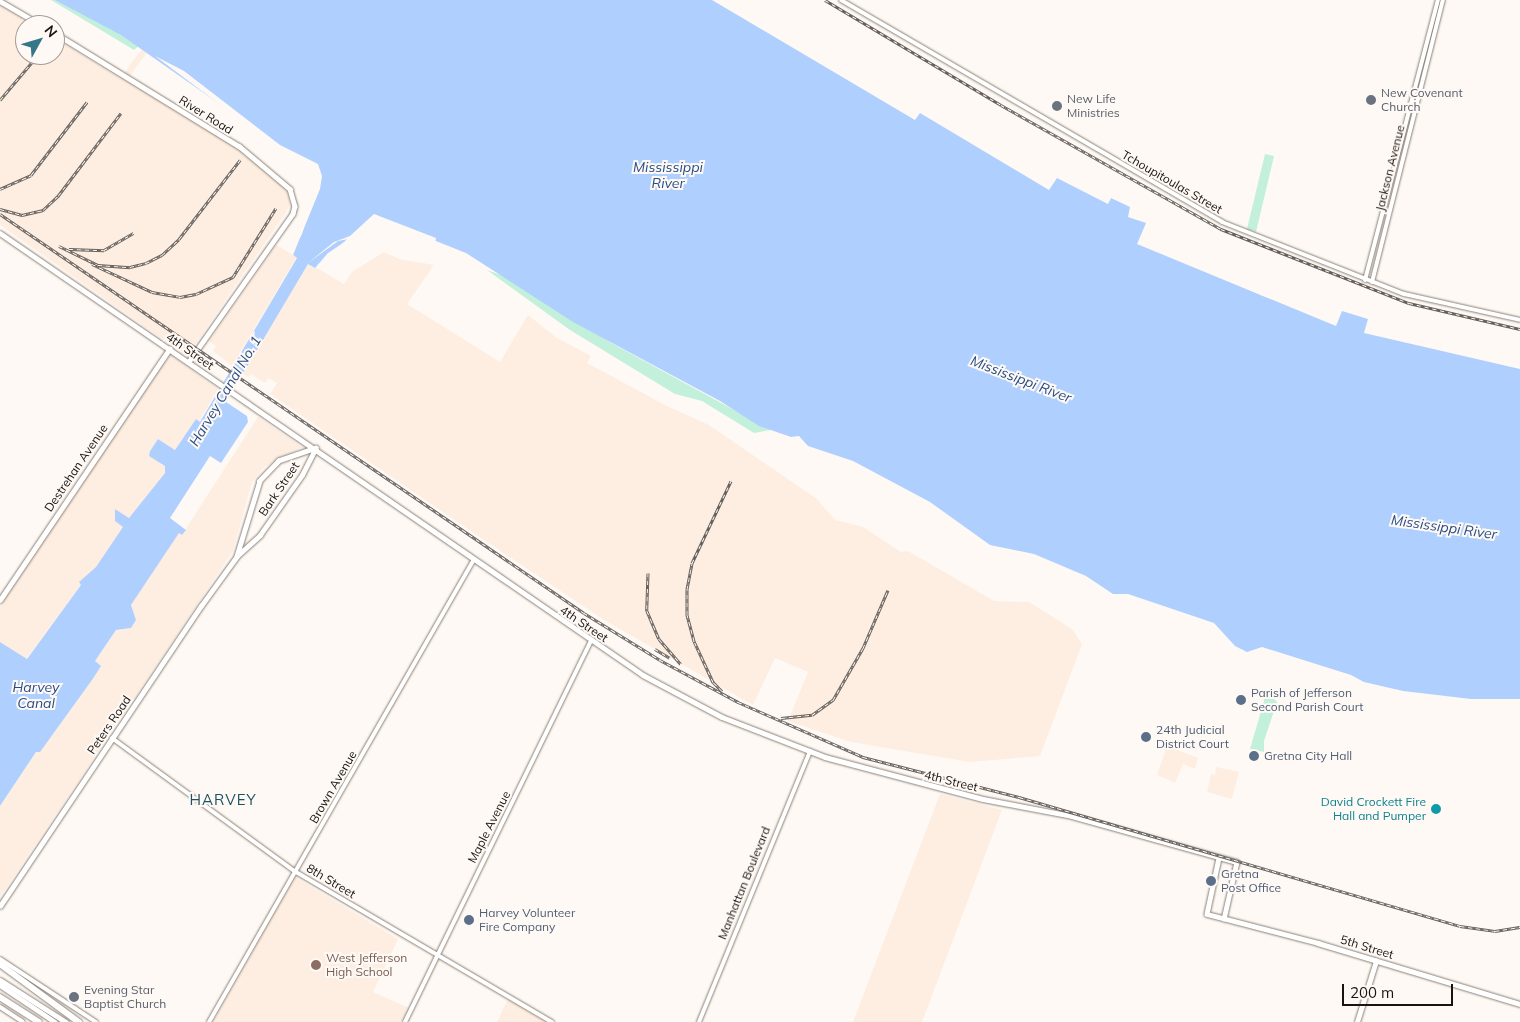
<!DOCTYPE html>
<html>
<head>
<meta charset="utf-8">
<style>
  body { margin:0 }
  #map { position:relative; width:1520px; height:1022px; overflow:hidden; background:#fff9f5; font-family:Mulish,sans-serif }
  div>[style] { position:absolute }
  .built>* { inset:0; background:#feeee1 }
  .green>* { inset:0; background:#c3f0da }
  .water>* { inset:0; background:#afd0ff }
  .pier>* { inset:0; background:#fff9f5 }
  .roads { filter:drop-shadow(0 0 1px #8b8076) drop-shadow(0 0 1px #8b8076) }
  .minor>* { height:4px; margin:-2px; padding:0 2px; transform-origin:2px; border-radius:2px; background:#fff }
  .major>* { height:4.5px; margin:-2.25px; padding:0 2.25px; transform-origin:2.25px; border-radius:2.25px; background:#fff }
  .highway>* { height:5.5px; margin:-2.75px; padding:0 2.75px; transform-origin:2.75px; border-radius:2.75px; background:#fff }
  .rail>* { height:3px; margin-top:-1.5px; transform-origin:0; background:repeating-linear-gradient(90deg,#fff9f5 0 4px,#66615d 0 8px); box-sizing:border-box; border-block:1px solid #66615d }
  .dots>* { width:14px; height:14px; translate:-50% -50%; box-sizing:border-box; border:2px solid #fff9f5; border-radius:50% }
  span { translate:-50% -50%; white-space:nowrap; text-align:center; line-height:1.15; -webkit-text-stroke:4px #fff9f5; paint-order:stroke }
  .worship-label { font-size:12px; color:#5b616d }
  .left { translate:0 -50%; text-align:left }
  .street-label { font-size:12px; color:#181410 }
  .service-label { font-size:12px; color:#4e5e75 }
  .culture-label { font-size:12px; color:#0d838f }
  .right { translate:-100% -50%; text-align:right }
  .education-label { font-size:12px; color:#785e54 }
  .water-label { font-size:14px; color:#264d86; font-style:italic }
  .quarter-label { font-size:15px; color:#1d5360; letter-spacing:1px }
  .north { position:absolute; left:15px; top:15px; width:50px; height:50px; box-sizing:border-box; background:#fff9f5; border:1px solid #a39d99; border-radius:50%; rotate:51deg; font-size:14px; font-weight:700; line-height:20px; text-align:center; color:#181410 }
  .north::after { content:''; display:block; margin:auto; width:18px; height:22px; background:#347788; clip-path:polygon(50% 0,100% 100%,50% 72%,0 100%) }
  .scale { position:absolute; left:1342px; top:984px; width:111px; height:22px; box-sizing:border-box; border:2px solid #181410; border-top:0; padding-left:6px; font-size:15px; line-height:18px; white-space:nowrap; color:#181410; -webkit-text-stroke:4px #fff9f5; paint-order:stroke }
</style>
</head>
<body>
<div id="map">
  <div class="built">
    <div style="clip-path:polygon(0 5px,33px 25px,25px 25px,25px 55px,55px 55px,55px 38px,120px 78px,153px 35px,157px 39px,126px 81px,245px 153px,287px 191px,290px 204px,285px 214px,187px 356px,0 225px)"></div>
    <div style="clip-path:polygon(276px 245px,297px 257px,232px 366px,213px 351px,216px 346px,209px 341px)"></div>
    <div style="clip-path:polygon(384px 252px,399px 259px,434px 265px,407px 304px,500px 362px,528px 315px,557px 338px,591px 356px,587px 363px,667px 406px,709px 425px,817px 499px,835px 520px,863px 527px,901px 552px,908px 551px,994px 601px,1029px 602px,1072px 629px,1082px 644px,1040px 756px,970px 762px,851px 742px,788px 721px,808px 672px,775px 658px,753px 705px,604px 620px,484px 540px,270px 394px,277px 383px,269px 378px,265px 383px,251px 374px,248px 377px,242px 374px,308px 263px,344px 284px,352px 272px)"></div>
    <div style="clip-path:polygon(169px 353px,218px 389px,199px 422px,196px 419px,175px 450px,158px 439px,150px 451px,165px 466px,165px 473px,129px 518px,115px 510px,124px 527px,96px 568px,80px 582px,81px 585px,26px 659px,0 642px,0 605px)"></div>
    <div style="clip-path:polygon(258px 417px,302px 447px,264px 467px,252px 482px,233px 551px,0 897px,0 806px,37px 751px,53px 734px,92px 680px,95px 661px,116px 630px,131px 628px,136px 620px,131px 605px,179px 533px,185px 530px)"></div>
    <div style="clip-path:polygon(1167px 746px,1198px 758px,1195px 769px,1183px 764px,1175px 783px,1157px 775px)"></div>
    <div style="clip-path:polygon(1216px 767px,1239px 772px,1232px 799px,1207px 792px,1211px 774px,1215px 775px)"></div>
    <div style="clip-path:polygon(940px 794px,1002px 810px,922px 1022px,853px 1022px)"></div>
    <div style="clip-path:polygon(295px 877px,398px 939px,373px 992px,409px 1008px,402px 1022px,213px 1022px)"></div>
    <div style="clip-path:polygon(508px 999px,546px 1022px,497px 1022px)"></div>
  </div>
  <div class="green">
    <div style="clip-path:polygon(51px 0,68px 0,142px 43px,134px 50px)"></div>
    <div style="clip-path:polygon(1265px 154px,1274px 156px,1256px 232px,1247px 229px)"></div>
    <div style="clip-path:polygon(487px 270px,504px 276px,613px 344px,771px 430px,754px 433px,702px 401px,675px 394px,570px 330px)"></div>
    <div style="clip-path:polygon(1269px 693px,1277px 702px,1264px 741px,1264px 752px,1250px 749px,1264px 701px,1263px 696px)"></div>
  </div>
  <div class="water">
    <div style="clip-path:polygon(55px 0,712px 0,915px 120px,920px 113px,1049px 190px,1057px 178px,1108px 204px,1111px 198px,1130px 207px,1128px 217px,1146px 223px,1137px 244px,1336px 326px,1342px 311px,1368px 319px,1364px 333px,1520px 369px,1520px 699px,1471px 699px,1403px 691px,1364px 682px,1351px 675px,1262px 647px,1247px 652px,1235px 646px,1214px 623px,1128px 594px,1113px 594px,1086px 576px,1034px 554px,990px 545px,930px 502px,853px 461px,808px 446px,799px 436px,791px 437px,759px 426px,720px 401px,573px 322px,466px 253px,373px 216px,315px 268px,308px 264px,226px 402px,247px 416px,248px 422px,221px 463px,210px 456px,170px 518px,186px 530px,182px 535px,179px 533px,131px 605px,136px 620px,131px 628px,116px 630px,95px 661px,101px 666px,92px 680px,40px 752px,36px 752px,0 806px,0 642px,27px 659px,81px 585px,79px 582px,96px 567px,123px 527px,115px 521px,115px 509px,129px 518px,165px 473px,165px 466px,149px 456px,150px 451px,158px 439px,175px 450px,196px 419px,200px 422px,297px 258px,291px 253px,302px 234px,319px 176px,310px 161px,284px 149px,121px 35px)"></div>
  </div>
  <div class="pier">
    <div style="clip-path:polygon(155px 56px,184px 71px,280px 145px,318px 164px,322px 176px,320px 189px,293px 255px,289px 252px,310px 205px,316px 177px,308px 163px,282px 151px)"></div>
    <div style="clip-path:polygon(374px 214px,436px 238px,435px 243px,374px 219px,315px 268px,328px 253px,349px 239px,338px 241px,308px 263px,334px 242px,350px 236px)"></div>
  </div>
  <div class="roads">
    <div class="minor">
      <div style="left:841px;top:0;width:441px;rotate:30.2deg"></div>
      <div style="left:1222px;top:222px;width:196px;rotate:21.6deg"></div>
      <div style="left:1404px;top:294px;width:119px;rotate:12.6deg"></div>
      <div style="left:1365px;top:280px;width:289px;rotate:-75.4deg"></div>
      <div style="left:1372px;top:282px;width:291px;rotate:-75.9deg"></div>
      <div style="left:112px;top:738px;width:228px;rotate:36.1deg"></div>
      <div style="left:296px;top:872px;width:297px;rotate:30.4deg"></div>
      <div style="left:0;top:959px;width:115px;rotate:33.3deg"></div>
      <div style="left:0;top:1007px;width:27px;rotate:33deg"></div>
      <div style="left:209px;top:1022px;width:531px;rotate:-60.2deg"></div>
      <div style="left:405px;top:1022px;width:425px;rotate:-64deg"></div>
      <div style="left:699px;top:1022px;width:293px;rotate:-67.7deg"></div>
    </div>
    <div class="major">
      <div style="left:0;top:1px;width:48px;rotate:30.3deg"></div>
      <div style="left:55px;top:33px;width:216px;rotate:31.6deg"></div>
      <div style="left:239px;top:146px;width:67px;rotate:40.1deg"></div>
      <div style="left:290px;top:189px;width:18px;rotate:74deg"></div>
      <div style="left:295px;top:206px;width:8px;rotate:104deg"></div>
      <div style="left:293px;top:214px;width:181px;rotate:125.1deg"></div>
      <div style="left:0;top:233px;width:780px;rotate:34.5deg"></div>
      <div style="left:643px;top:675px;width:89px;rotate:28deg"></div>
      <div style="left:722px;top:717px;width:110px;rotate:21.2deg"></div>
      <div style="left:825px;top:757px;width:163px;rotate:14.9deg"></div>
      <div style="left:983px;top:799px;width:91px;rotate:10.8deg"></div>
      <div style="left:1072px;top:816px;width:171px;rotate:15.6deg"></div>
      <div style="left:1237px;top:862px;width:58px;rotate:102.8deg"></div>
      <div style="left:0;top:600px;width:303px;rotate:-56deg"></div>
      <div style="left:1219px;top:858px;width:57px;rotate:102.1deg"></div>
      <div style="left:1207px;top:914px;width:115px;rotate:14.6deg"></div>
      <div style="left:1318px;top:943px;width:211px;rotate:16.8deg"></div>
      <div style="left:0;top:906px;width:361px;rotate:-56.2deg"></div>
      <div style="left:201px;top:606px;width:62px;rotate:-54.2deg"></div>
      <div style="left:237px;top:556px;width:31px;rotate:-42deg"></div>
      <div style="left:260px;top:535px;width:73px;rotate:-55deg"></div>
      <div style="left:302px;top:475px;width:30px;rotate:-63deg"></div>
      <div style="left:316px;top:448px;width:39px;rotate:161deg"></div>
      <div style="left:279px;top:461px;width:28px;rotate:134deg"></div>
      <div style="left:260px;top:481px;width:78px;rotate:107deg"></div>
      <div style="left:0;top:980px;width:78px;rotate:32.5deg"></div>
      <div style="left:0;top:985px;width:66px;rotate:33.9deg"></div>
      <div style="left:1357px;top:1022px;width:64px;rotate:-72.7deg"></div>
    </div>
    <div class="highway">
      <div style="left:0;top:964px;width:98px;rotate:36.3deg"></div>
      <div style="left:0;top:997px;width:46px;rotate:32.7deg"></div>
    </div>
  </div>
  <div class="rail">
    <div style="left:825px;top:0;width:205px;rotate:30.8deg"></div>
    <div style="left:1001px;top:105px;width:253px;rotate:29.4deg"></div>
    <div style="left:1221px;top:229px;width:202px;rotate:21.5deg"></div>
    <div style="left:1409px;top:303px;width:114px;rotate:13.2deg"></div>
    <div style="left:0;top:100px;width:59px;rotate:-49.8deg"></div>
    <div style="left:0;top:189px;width:34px;rotate:-24deg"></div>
    <div style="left:31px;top:175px;width:92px;rotate:-52.5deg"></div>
    <div style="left:0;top:209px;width:23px;rotate:15deg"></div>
    <div style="left:22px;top:215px;width:22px;rotate:-13deg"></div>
    <div style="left:43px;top:210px;width:21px;rotate:-43deg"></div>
    <div style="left:58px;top:196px;width:104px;rotate:-52.8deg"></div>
    <div style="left:0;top:214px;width:707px;rotate:34.34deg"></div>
    <div style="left:584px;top:613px;width:89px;rotate:31.7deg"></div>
    <div style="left:660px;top:660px;width:89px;rotate:28.3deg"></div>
    <div style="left:738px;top:702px;width:137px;rotate:23.7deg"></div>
    <div style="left:863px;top:757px;width:161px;rotate:14.4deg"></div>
    <div style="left:1019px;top:797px;width:459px;rotate:16.3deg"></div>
    <div style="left:1460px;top:926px;width:35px;rotate:8deg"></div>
    <div style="left:1495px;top:931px;width:25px;rotate:-9deg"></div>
    <div style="left:59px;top:246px;width:43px;rotate:26deg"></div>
    <div style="left:98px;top:265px;width:32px;rotate:4deg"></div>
    <div style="left:130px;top:267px;width:16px;rotate:-14deg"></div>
    <div style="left:146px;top:263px;width:18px;rotate:-27deg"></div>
    <div style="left:162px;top:255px;width:23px;rotate:-43deg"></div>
    <div style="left:179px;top:239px;width:100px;rotate:-52.3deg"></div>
    <div style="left:69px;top:249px;width:35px;rotate:2deg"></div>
    <div style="left:104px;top:250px;width:34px;rotate:-30deg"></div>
    <div style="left:92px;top:264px;width:66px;rotate:25deg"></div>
    <div style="left:152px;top:292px;width:28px;rotate:10deg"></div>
    <div style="left:180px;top:297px;width:16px;rotate:-11deg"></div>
    <div style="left:196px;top:294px;width:41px;rotate:-24.7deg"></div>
    <div style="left:233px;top:277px;width:81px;rotate:-58.1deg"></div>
    <div style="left:648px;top:573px;width:38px;rotate:92deg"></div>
    <div style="left:647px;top:611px;width:30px;rotate:67deg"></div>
    <div style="left:659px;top:639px;width:33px;rotate:49deg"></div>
    <div style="left:655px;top:649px;width:17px;rotate:31deg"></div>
    <div style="left:722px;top:691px;width:13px;rotate:-135deg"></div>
    <div style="left:713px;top:682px;width:45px;rotate:-114.9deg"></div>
    <div style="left:694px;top:641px;width:28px;rotate:-105deg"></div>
    <div style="left:687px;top:614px;width:25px;rotate:-90deg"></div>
    <div style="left:687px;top:589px;width:26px;rotate:-79deg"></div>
    <div style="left:692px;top:563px;width:91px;rotate:-64.6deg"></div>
    <div style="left:781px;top:718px;width:31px;rotate:-6deg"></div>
    <div style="left:812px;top:715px;width:26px;rotate:-36deg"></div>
    <div style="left:833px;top:700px;width:60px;rotate:-60deg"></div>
    <div style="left:863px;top:648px;width:63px;rotate:-66.7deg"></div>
  </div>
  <div class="dots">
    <div style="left:1371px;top:100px;background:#6b7280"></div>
    <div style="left:1057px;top:106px;background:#6b7280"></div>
    <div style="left:1241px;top:700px;background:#5c6f8a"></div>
    <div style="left:1146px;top:737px;background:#5c6f8a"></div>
    <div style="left:1254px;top:756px;background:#5c6f8a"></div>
    <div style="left:1436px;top:809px;background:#0f9aa8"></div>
    <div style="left:1211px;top:881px;background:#5c6f8a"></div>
    <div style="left:469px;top:920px;background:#5c6f8a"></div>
    <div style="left:316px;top:965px;background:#8d6e63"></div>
    <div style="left:74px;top:997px;background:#6b7280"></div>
  </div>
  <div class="worship-label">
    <span class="left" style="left:1381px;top:100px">New Covenant<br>Church</span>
    <span class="left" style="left:1067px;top:106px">New Life<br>Ministries</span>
    <span class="left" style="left:84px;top:997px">Evening Star<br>Baptist Church</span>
  </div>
  <div class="street-label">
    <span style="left:206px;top:115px;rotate:32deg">River Road</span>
    <span style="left:1390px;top:168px;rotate:-76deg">Jackson Avenue</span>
    <span style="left:1172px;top:182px;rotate:30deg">Tchoupitoulas Street</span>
    <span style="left:190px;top:351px;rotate:35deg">4th Street</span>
    <span style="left:76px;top:468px;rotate:-56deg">Destrehan Avenue</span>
    <span style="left:279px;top:489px;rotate:-56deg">Bark Street</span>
    <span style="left:584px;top:624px;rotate:34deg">4th Street</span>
    <span style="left:109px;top:725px;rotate:-56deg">Peters Road</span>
    <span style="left:951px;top:781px;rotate:14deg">4th Street</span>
    <span style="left:333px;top:787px;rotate:-60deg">Brown Avenue</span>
    <span style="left:489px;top:827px;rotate:-63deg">Maple Avenue</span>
    <span style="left:331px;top:881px;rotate:31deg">8th Street</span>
    <span style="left:744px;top:883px;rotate:-68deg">Manhattan Boulevard</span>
    <span style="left:1367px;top:947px;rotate:17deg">5th Street</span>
  </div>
  <div class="service-label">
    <span class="left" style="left:1251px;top:700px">Parish of Jefferson<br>Second Parish Court</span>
    <span class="left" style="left:1156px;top:737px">24th Judicial<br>District Court</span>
    <span class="left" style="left:1264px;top:756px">Gretna City Hall</span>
    <span class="left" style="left:1221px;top:881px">Gretna<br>Post Office</span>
    <span class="left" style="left:479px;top:920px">Harvey Volunteer<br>Fire Company</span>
  </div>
  <div class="culture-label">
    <span class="right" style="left:1426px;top:809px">David Crockett Fire<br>Hall and Pumper</span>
  </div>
  <div class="education-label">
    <span class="left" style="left:326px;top:965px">West Jefferson<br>High School</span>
  </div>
  <div class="water-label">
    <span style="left:668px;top:175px">Mississippi<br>River</span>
    <span style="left:1021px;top:379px;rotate:21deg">Mississippi River</span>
    <span style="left:225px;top:391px;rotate:-59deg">Harvey Canal No. 1</span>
    <span style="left:1444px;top:527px;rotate:8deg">Mississippi River</span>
    <span style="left:36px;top:695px">Harvey<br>Canal</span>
  </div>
  <div class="quarter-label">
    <span style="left:223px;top:800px">HARVEY</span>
  </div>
  <div class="north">N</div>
  <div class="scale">200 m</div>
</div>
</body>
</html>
